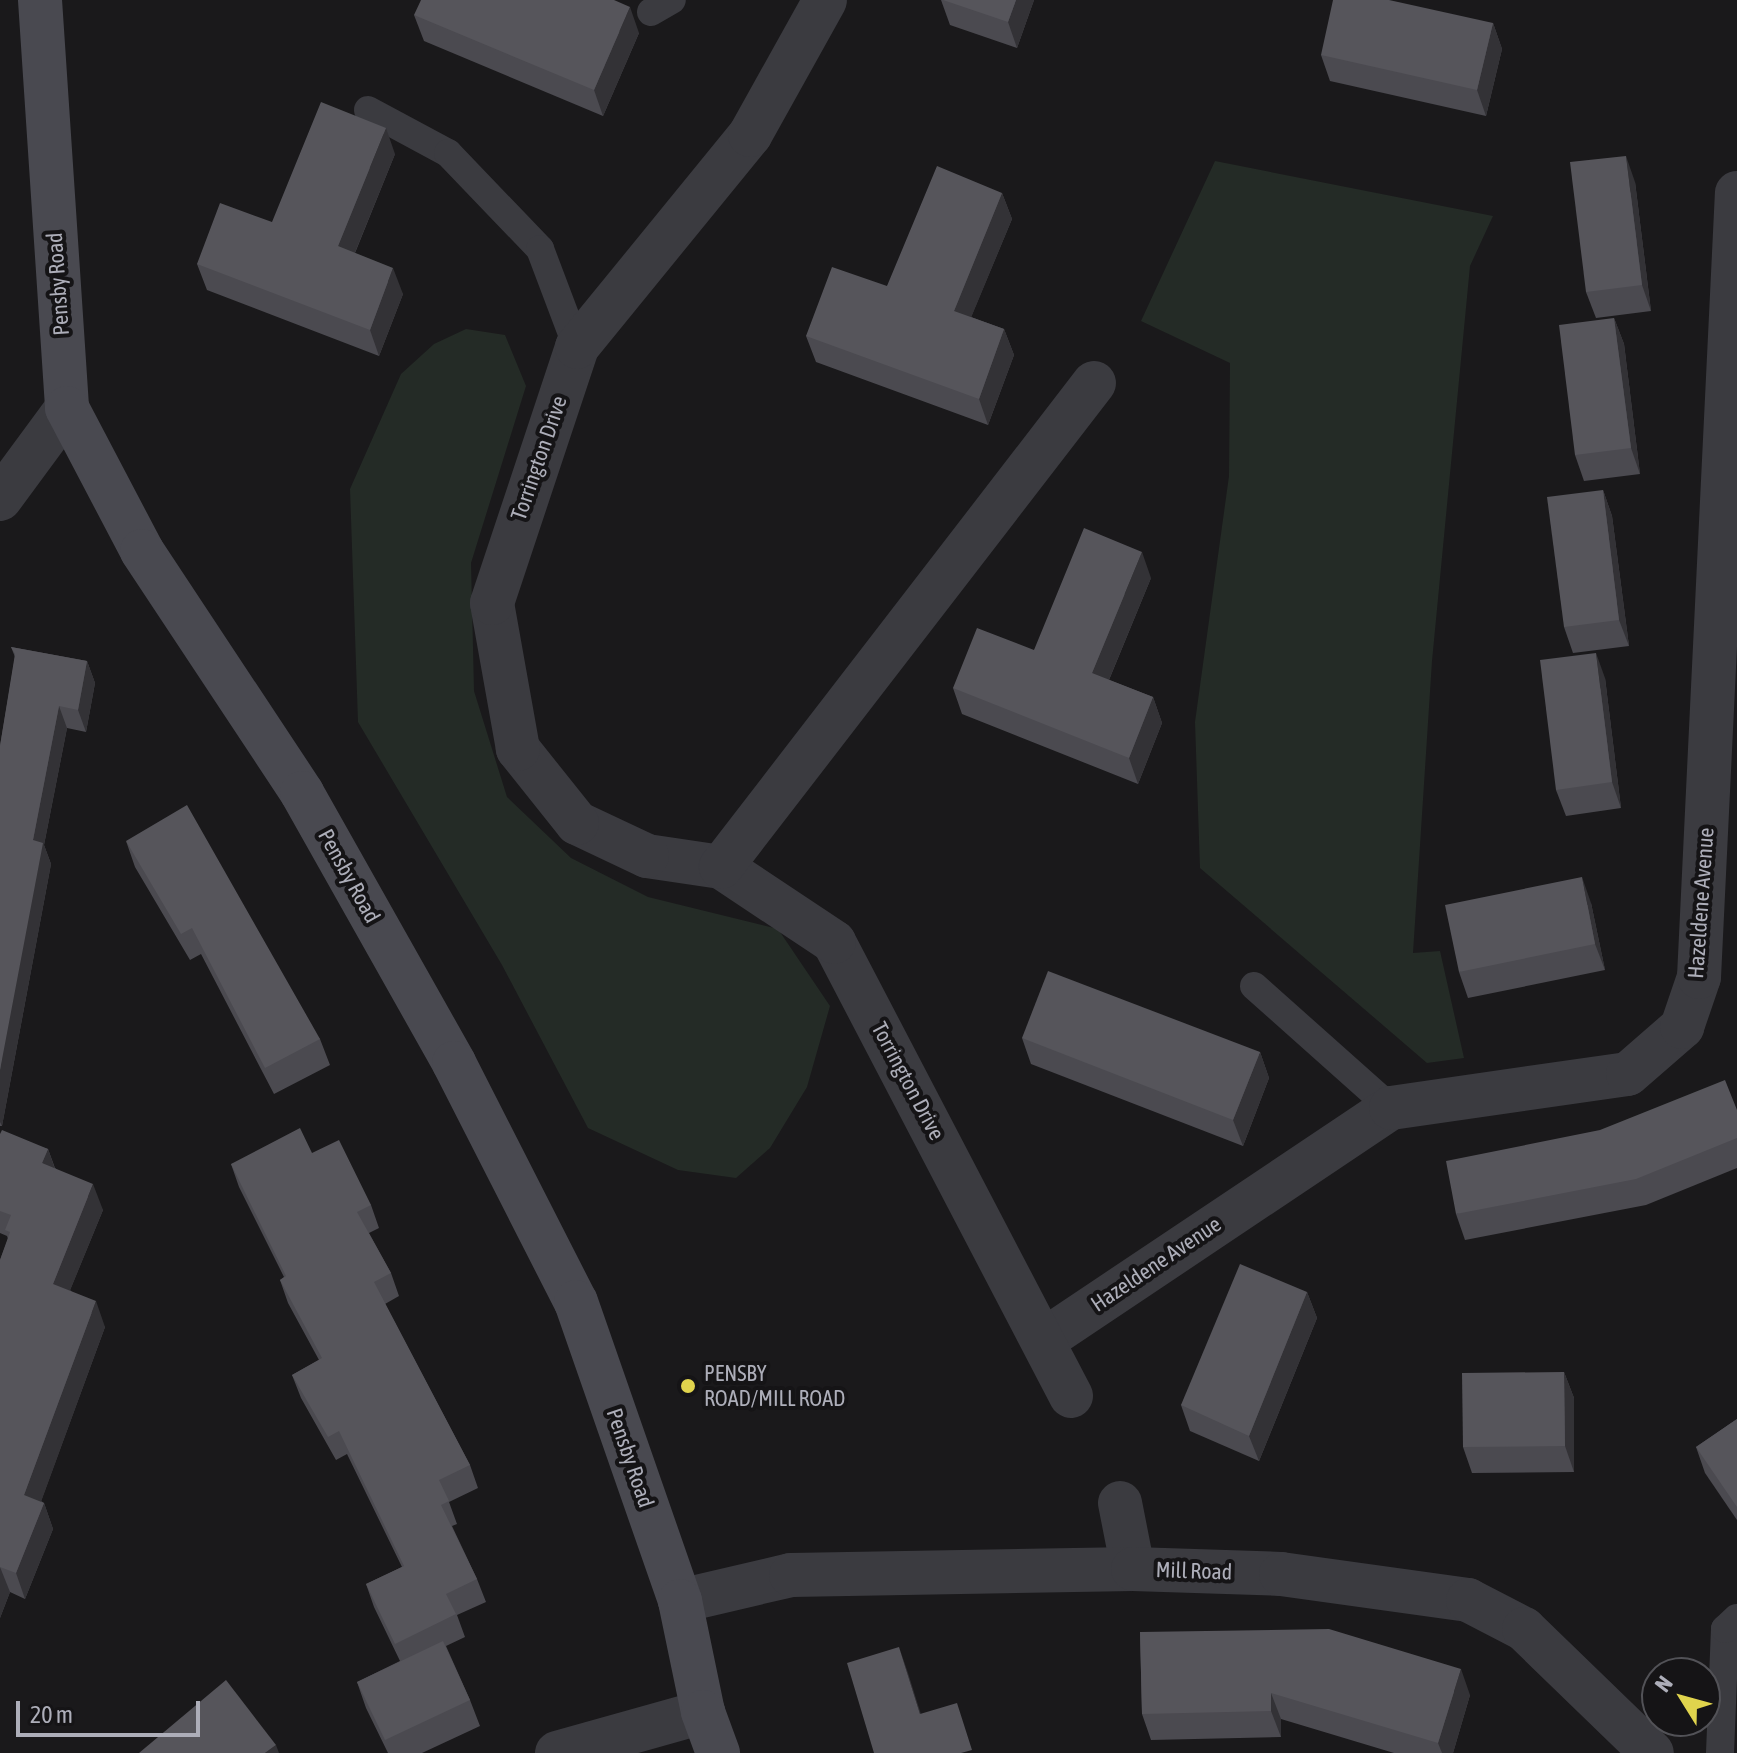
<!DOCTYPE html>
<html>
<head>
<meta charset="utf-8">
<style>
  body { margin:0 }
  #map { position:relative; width:1737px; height:1753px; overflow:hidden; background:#1a191b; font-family:"Asap Condensed",sans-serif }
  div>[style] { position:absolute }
  .green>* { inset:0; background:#242b26 }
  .service>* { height:28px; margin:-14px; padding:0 14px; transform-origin:14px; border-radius:14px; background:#3b3b40 }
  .minor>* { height:44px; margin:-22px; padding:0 22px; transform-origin:22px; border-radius:22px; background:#3b3b40 }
  .tertiary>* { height:44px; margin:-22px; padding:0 22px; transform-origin:22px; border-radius:22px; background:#3b3b40 }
  .secondary>* { height:44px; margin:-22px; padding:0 22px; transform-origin:22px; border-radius:22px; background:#494950 }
  .wall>* { inset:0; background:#4b4a50 }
  .shaded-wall>* { inset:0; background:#333236 }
  .building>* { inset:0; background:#56555b }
  .dots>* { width:22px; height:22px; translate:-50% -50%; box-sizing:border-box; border:4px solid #151416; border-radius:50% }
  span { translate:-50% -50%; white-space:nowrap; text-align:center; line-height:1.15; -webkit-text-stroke:8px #151416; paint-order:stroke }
  .street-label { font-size:22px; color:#adaeb9 }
  .poi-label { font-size:22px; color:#adaeb9 }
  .left { translate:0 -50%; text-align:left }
  .north { position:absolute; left:1641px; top:1657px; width:80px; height:80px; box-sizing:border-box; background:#151416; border:2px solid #525257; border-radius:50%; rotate:307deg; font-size:22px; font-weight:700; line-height:32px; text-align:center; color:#adaeb9 }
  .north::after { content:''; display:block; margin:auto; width:28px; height:36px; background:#e0d44d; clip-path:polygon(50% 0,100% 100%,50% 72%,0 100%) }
  .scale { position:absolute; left:16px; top:1701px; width:184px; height:36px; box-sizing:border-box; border:4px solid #adaeb9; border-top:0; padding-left:10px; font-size:24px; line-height:28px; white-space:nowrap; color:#adaeb9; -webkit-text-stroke:6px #151416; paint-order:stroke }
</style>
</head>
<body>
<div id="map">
  <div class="green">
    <div style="clip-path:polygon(1215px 161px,1493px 216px,1470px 266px,1432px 661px,1413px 953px,1440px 951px,1464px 1058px,1427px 1063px,1200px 868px,1195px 722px,1229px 476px,1230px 363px,1141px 321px)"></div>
    <div style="clip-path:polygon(466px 329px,505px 335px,526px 386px,471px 563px,474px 691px,507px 797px,571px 858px,648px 897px,778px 929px,830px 1006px,807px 1087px,770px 1148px,736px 1178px,678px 1170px,588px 1128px,502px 965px,358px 722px,350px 489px,401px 374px,434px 344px)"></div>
  </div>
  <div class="service">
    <div style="left:651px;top:12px;width:24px;rotate:-30deg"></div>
    <div style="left:368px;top:110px;width:91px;rotate:28.3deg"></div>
    <div style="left:448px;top:153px;width:133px;rotate:46.2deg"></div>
    <div style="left:540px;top:249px;width:105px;rotate:69.3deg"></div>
    <div style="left:1254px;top:986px;width:183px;rotate:41.7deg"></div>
    <div style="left:1720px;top:1753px;width:124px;rotate:-87.7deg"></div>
    <div style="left:1725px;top:1629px;width:16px;rotate:-43deg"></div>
  </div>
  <div class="minor">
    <div style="left:721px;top:867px;width:75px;rotate:-171.5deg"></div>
    <div style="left:647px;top:856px;width:77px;rotate:-154.8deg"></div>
    <div style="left:577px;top:823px;width:95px;rotate:-128.6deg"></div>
    <div style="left:518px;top:749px;width:148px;rotate:-100.1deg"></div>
    <div style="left:492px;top:603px;width:270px;rotate:-71.6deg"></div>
    <div style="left:577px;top:347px;width:274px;rotate:-50.8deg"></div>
    <div style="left:750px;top:135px;width:154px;rotate:-60.9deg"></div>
    <div style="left:1044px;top:1340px;width:417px;rotate:-33.8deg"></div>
    <div style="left:1391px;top:1108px;width:239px;rotate:-8.2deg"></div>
    <div style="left:1628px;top:1074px;width:72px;rotate:-41deg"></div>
    <div style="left:1682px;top:1027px;width:53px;rotate:-71.2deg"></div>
    <div style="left:1699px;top:977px;width:785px;rotate:-87.23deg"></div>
    <div style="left:1071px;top:1396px;width:512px;rotate:-117.57deg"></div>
    <div style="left:834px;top:942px;width:136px;rotate:-146.4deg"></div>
    <div style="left:721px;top:867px;width:611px;rotate:-52.38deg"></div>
    <div style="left:1120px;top:1503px;width:67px;rotate:78.9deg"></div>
    <div style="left:680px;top:1601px;width:114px;rotate:-13.2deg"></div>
    <div style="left:791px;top:1575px;width:342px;rotate:-1deg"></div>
    <div style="left:1133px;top:1569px;width:148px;rotate:1.9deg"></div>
    <div style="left:1281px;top:1574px;width:189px;rotate:7.9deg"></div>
    <div style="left:1468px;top:1600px;width:63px;rotate:27.4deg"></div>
    <div style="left:1524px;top:1629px;width:178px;rotate:44.1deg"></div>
    <div style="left:557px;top:1753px;width:152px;rotate:-15.7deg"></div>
  </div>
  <div class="tertiary">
    <div style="left:0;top:499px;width:113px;rotate:-53.6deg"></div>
  </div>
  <div class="secondary">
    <div style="left:40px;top:0;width:409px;rotate:86.2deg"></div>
    <div style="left:67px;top:408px;width:161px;rotate:62.3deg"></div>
    <div style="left:142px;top:551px;width:290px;rotate:56.5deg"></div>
    <div style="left:302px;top:793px;width:310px;rotate:60.6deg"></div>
    <div style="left:454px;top:1063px;width:268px;rotate:63deg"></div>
    <div style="left:576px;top:1302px;width:317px;rotate:70.8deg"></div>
    <div style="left:680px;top:1601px;width:113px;rotate:78.3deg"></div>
    <div style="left:703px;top:1712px;width:44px;rotate:69.9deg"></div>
  </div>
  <div class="wall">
    <div style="clip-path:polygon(941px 0,1034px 0,1017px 48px,950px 25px)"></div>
    <div style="clip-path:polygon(414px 15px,639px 33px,603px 116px,424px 41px)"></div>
    <div style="clip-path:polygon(1493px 23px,1502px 49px,1486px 116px,1330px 81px,1321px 55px)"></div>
    <div style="clip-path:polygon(395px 154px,355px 253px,403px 294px,379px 356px,207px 290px,197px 264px)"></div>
    <div style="clip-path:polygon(1635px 182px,1651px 311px,1596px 318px,1586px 292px)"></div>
    <div style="clip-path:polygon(1002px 193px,1012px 219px,971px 317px,1004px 329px,1014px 355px,988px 425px,816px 362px,806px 336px,887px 286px)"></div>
    <div style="clip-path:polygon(1614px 318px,1624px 344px,1640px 474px,1584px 481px,1575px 455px)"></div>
    <div style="clip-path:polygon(1603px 490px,1612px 516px,1629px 646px,1573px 653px,1564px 627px)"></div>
    <div style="clip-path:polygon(1151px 578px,1109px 680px,1153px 697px,1162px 723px,1138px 784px,962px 714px,953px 688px,1034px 650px)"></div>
    <div style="clip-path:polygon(11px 647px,87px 661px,95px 683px,86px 732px,67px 728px,44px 845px,51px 864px,2px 1126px,0 1126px,0 746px,15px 657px)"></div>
    <div style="clip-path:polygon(1605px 678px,1621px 808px,1566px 816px,1556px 790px)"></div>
    <div style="clip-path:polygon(126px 841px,320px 1039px,330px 1065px,274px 1094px,201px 954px,190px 960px,135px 867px)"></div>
    <div style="clip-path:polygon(1591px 903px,1605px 970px,1468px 998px,1459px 972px)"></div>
    <div style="clip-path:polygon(1022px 1038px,1260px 1052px,1269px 1078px,1243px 1146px,1031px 1064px)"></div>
    <div style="clip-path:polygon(1737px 1110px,1737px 1168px,1646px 1205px,1465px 1240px,1456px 1214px)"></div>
    <div style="clip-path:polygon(0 1134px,48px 1149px,55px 1168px,103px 1210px,70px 1290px,105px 1327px,41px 1501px,44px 1503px,53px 1529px,25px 1599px,10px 1592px,0 1618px,0 1260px,8px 1239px,7px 1236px,0 1233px)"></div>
    <div style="clip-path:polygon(312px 1153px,371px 1205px,379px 1228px,369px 1233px,391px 1273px,399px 1296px,385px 1304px,470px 1465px,478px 1488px,449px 1502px,457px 1524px,452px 1526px,477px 1579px,486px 1602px,457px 1615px,465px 1637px,446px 1646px,470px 1700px,480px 1726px,422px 1753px,388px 1753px,366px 1708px,357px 1682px,400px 1661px,374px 1607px,366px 1584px,402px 1567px,347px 1454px,336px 1460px,301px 1398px,292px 1375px,319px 1360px,288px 1303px,280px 1280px,284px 1277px,239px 1187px,231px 1164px)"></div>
    <div style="clip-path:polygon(1307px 1292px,1317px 1318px,1259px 1461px,1190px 1431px,1181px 1405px)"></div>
    <div style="clip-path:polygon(1564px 1372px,1574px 1398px,1574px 1472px,1472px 1473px,1463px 1447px)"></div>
    <div style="clip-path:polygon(1737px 1419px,1737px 1520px,1705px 1473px,1696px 1447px)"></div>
    <div style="clip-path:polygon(1140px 1632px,1470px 1695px,1453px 1753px,1394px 1753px,1281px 1719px,1281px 1737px,1151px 1740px,1142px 1714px)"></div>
  </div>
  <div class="shaded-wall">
    <div style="clip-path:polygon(1016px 0,1034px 0,1017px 48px,1008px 22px)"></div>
    <div style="clip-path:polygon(630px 7px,639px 33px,603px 116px,594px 90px)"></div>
    <div style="clip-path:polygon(1493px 23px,1502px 49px,1486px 116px,1477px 90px)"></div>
    <div style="clip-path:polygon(386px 128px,395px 154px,347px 272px,338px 246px)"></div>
    <div style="clip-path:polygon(1626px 156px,1635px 182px,1651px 311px,1642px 285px)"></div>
    <div style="clip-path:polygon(1002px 193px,1012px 219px,963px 337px,954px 311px)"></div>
    <div style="clip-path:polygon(393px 268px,403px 294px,379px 356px,370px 330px)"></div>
    <div style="clip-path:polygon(1614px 318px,1624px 344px,1640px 474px,1631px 448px)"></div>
    <div style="clip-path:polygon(1004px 329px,1014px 355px,988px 425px,979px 399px)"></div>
    <div style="clip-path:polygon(1603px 490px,1612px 516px,1629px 646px,1619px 620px)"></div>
    <div style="clip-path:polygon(1142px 552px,1151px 578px,1101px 699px,1092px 673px)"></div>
    <div style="clip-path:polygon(1596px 653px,1605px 678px,1621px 808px,1612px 782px)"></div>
    <div style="clip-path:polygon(87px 661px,95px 683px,86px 732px,78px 710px)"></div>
    <div style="clip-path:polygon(1153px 697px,1162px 723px,1138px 784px,1129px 758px)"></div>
    <div style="clip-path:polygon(59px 706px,67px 728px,44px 845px,51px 864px,2px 1126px,0 1122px,0 1070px,33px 840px)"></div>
    <div style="clip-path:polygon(1582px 877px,1591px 903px,1605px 970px,1595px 944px)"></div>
    <div style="clip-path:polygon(1260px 1052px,1269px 1078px,1243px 1146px,1233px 1120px)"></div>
    <div style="clip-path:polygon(48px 1149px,57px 1175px,42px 1163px)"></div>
    <div style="clip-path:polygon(93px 1184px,103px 1210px,62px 1310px,53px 1284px)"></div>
    <div style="clip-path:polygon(1307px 1292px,1317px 1318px,1259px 1461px,1249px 1436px)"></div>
    <div style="clip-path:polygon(96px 1301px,105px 1327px,34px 1521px,24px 1495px)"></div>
    <div style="clip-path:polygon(1564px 1372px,1574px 1398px,1574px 1472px,1565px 1446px)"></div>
    <div style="clip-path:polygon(44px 1503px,53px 1529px,25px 1599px,16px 1573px)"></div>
    <div style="clip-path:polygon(0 1567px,10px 1592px,0 1618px)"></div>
    <div style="clip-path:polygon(899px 1647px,908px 1673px,929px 1740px,920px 1714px)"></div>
    <div style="clip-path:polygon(1461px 1669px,1470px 1695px,1453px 1753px,1442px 1753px,1438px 1743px)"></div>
    <div style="clip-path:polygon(1271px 1693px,1281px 1719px,1281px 1737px,1271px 1711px)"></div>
    <div style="clip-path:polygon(276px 1745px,279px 1753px,265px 1753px)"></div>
  </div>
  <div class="building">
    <div style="clip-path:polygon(421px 0,614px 0,630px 7px,594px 90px,414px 15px)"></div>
    <div style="clip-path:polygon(943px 0,1016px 0,1008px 22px)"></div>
    <div style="clip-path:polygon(1333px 0,1389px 0,1493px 23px,1477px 90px,1321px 55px)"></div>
    <div style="clip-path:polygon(321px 102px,386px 128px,338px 246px,393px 268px,370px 330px,197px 264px,220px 203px,272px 222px)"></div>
    <div style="clip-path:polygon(1626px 156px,1642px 285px,1586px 292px,1570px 162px)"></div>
    <div style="clip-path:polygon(937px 166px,1002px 193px,954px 311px,1004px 329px,979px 399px,806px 336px,832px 267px,887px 286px)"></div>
    <div style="clip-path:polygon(1614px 318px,1631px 448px,1575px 455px,1559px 325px)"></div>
    <div style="clip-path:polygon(1603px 490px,1619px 620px,1564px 627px,1547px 497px)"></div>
    <div style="clip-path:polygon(1084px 528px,1142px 552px,1092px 673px,1153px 697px,1129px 758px,953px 688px,977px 628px,1034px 650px)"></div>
    <div style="clip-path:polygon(11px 647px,87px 661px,78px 710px,59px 706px,33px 840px,43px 843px,0 1070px,0 746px,15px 654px)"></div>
    <div style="clip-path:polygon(1596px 653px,1612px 782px,1556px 790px,1540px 660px)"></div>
    <div style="clip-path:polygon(187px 805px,320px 1039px,265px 1068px,192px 928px,181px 934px,126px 841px)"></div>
    <div style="clip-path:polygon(1582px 877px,1595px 944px,1459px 972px,1445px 905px)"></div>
    <div style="clip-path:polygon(1048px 971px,1260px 1052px,1233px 1120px,1022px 1038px)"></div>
    <div style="clip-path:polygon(1725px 1080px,1737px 1110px,1737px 1138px,1636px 1179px,1456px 1214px,1446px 1161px,1600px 1130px)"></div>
    <div style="clip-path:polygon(300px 1128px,312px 1153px,339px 1140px,371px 1205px,357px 1212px,391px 1273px,374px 1282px,470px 1465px,439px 1480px,449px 1501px,441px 1505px,477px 1579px,446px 1594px,456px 1614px,395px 1644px,366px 1584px,404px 1566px,339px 1431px,328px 1437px,292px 1375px,322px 1358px,280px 1280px,286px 1276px,231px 1164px)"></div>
    <div style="clip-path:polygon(2px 1130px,48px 1149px,42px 1163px,93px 1184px,53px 1284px,96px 1301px,24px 1495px,44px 1503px,16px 1573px,0 1567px,0 1260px,10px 1232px,5px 1230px,11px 1215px,0 1211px,0 1134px)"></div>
    <div style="clip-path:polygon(1240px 1264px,1307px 1292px,1249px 1436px,1181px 1405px)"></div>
    <div style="clip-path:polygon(1564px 1372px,1565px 1446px,1463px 1447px,1462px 1373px)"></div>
    <div style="clip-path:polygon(1737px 1419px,1737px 1507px,1696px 1447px)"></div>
    <div style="clip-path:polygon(1329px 1629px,1461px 1669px,1438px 1743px,1271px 1693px,1271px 1711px,1142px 1714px,1140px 1632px)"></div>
    <div style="clip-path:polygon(443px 1641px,470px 1700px,385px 1740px,357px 1682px)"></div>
    <div style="clip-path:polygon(899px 1647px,920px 1714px,957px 1703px,972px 1750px,961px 1753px,874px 1753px,847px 1663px)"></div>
    <div style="clip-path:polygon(226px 1680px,276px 1745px,265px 1753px,139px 1753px)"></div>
  </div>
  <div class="dots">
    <div style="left:688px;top:1386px;background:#e0d44d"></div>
  </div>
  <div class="street-label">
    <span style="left:58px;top:284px;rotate:-94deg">Pensby Road</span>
    <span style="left:539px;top:458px;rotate:-71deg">Torrington Drive</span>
    <span style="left:349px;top:876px;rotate:61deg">Pensby Road</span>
    <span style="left:1701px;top:903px;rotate:-86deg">Hazeldene Avenue</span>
    <span style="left:908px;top:1081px;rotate:62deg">Torrington Drive</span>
    <span style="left:1156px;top:1264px;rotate:-34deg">Hazeldene Avenue</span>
    <span style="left:630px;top:1458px;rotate:71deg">Pensby Road</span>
    <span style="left:1194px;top:1571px;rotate:2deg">Mill Road</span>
  </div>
  <div class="poi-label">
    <span class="left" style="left:704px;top:1386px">PENSBY<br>ROAD/MILL ROAD</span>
  </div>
  <div class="north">N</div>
  <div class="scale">20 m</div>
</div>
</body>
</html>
